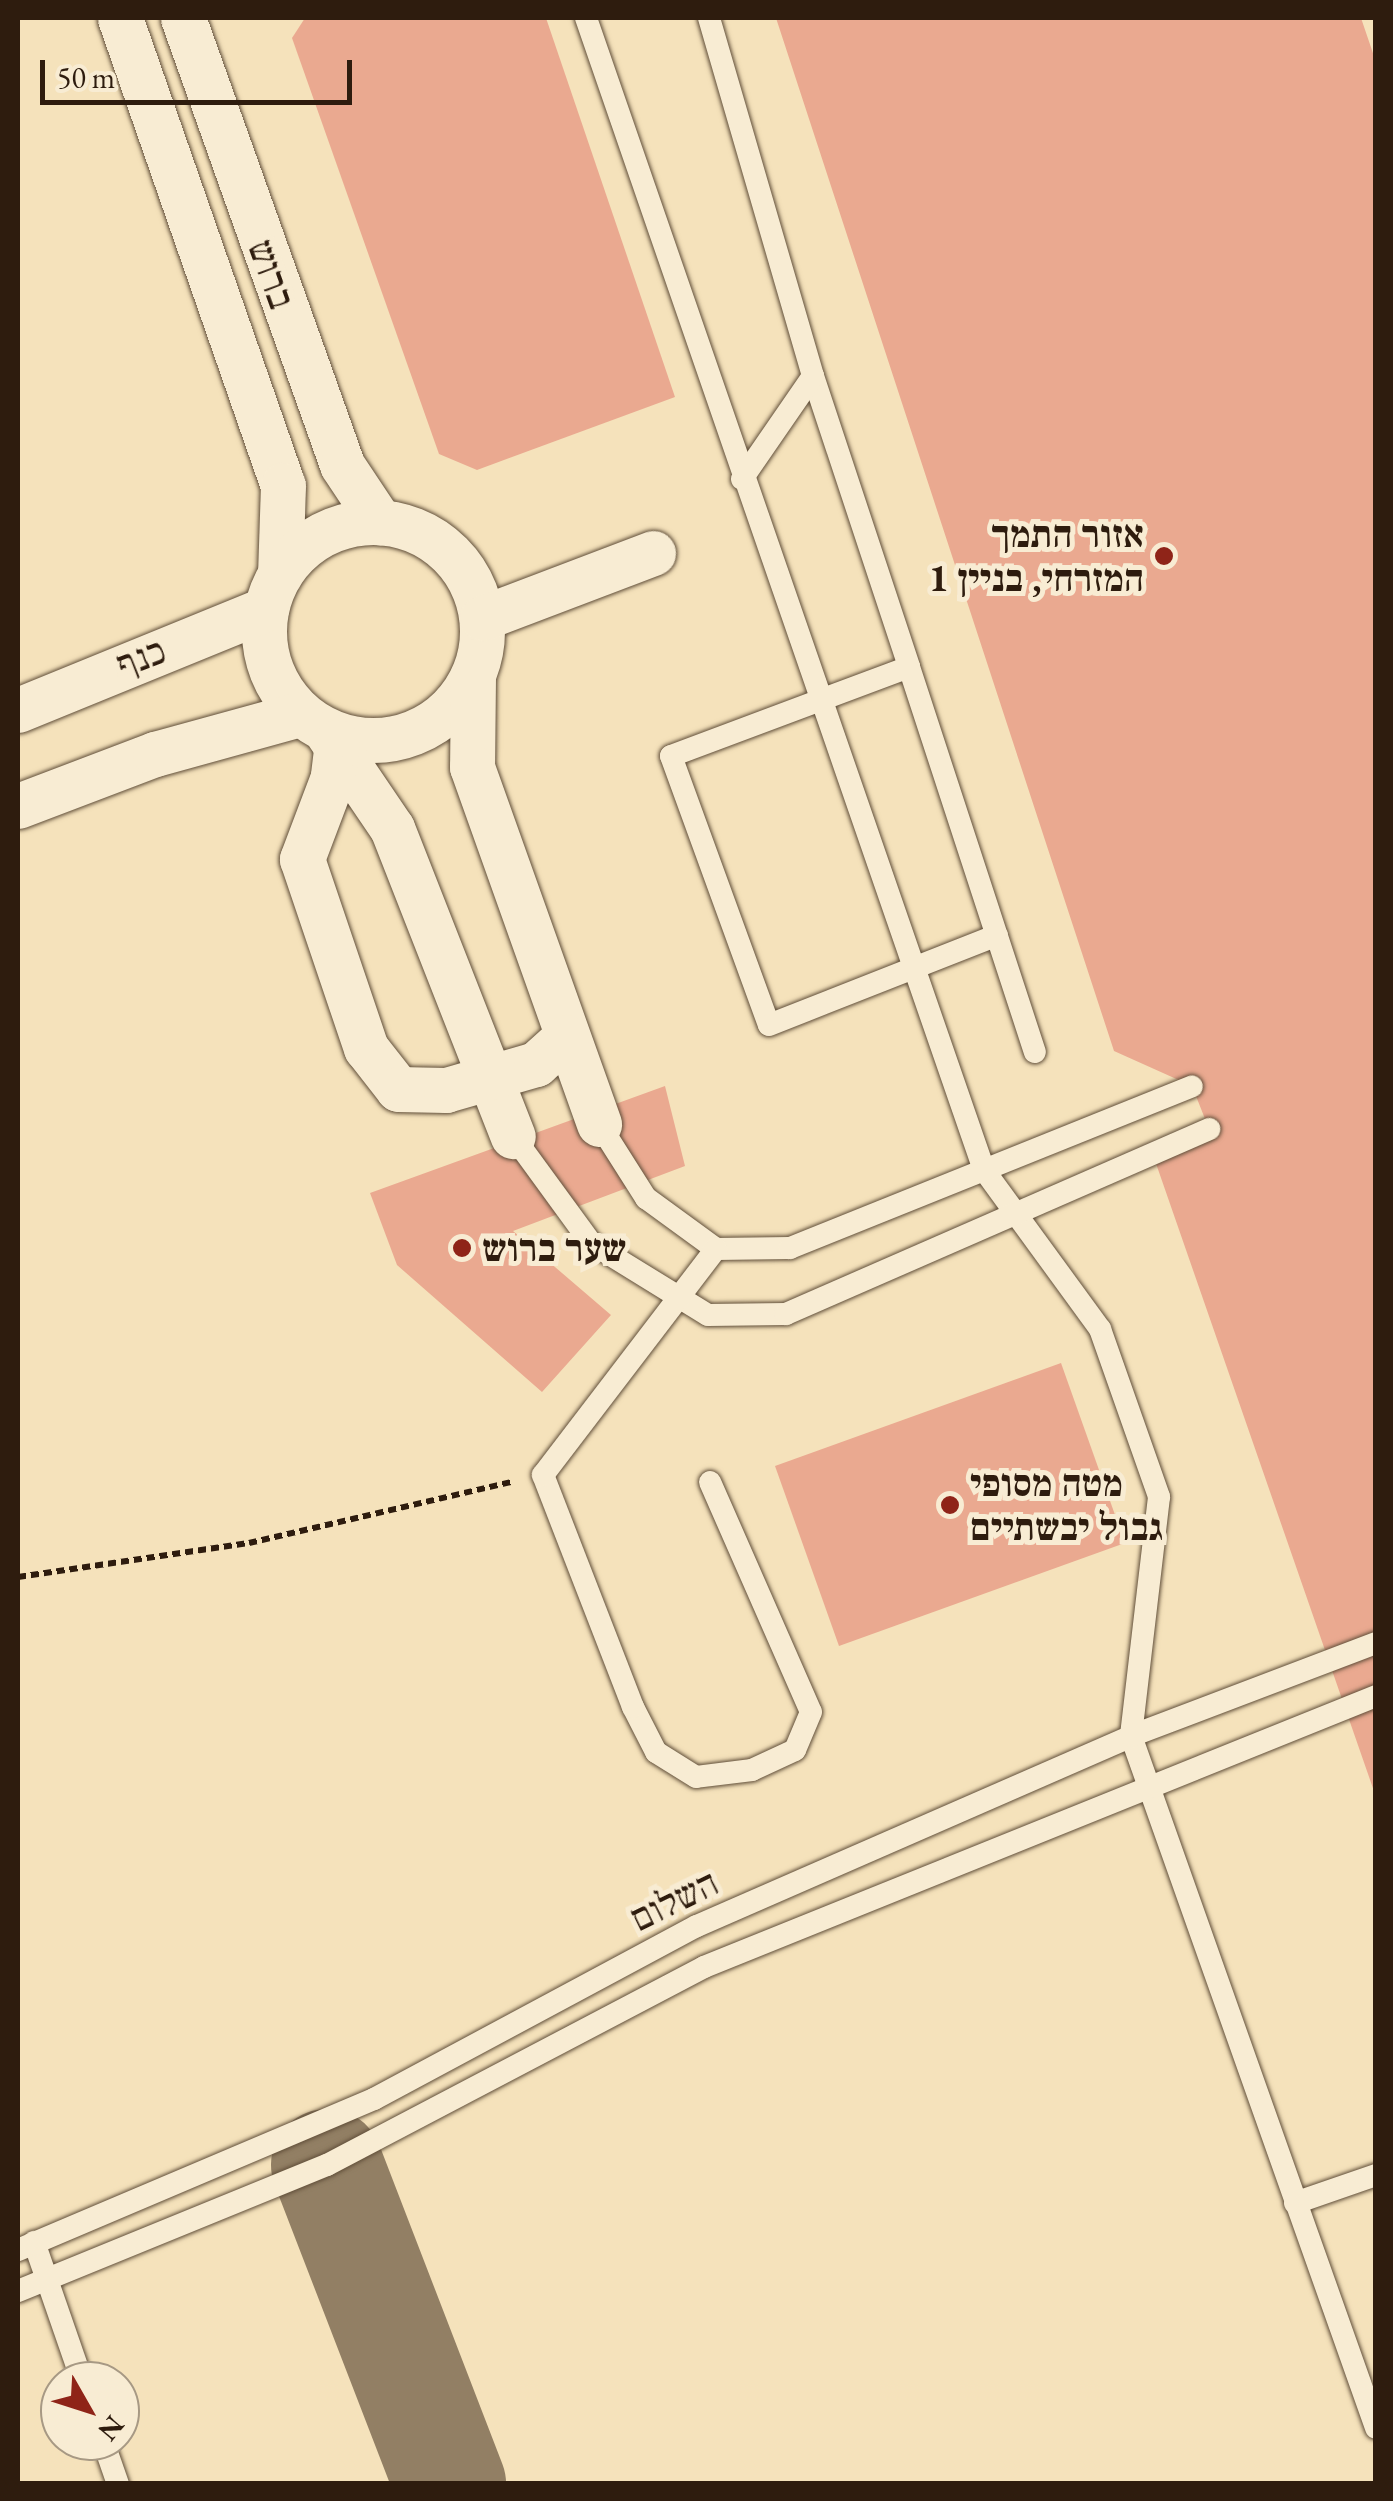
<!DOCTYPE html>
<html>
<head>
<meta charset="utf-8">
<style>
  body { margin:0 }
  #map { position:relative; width:1393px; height:2501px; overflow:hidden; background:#f5e2bb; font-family:"EB Garamond","Frank Ruhl Libre",serif }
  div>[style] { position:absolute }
  .taxiway>* { height:112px; margin:-56px; padding:0 56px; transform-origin:56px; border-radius:56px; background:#927f64 }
  .building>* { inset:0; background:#eaa990 }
  .path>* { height:6px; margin-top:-3px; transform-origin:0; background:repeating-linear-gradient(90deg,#2e1c0e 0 8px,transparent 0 13px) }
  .roads { filter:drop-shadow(0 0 2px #604e39) drop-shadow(0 0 2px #604e39) }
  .service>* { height:22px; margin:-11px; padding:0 11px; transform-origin:11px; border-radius:11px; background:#f8ecd3 }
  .minor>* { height:45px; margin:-22.5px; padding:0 22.5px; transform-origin:22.5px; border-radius:22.5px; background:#f8ecd3 }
  .minor>.ring { margin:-22.5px; padding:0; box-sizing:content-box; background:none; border:45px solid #f8ecd3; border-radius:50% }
  .dots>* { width:28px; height:28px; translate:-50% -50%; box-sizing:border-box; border:5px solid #f8ecd3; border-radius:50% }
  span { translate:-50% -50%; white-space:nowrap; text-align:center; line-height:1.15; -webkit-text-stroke:10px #f8ecd3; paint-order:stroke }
  .street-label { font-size:38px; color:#2e1c0e }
  .poi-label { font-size:38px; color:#2e1c0e; font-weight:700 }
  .right { translate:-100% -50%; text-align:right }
  .left { translate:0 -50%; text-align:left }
  .frame { position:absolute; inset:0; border:20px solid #2e1c0e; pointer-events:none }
  .north { position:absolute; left:40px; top:2361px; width:100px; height:100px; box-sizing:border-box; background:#f8ecd3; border:2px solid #a79984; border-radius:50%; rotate:129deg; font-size:28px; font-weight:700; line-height:40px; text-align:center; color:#2e1c0e }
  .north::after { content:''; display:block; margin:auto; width:35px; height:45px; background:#8f2418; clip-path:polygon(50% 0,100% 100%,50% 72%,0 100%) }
  .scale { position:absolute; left:40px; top:60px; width:312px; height:45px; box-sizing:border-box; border:5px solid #2e1c0e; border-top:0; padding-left:12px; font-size:30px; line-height:35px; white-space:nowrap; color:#2e1c0e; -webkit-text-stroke:8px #f8ecd3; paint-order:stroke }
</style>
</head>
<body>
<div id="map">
  <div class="taxiway">
    <div style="left:327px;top:2165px;width:342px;rotate:68.9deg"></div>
  </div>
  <div class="building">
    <div style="clip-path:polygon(305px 18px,546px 18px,675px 397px,477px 470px,439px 454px,292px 38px)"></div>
    <div style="clip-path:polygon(776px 18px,1361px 18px,1376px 62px,1376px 1797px,1152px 1152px,1209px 1129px,1192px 1086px,1114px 1051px)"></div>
    <div style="clip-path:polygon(665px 1086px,685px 1166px,513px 1231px,611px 1315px,542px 1392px,397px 1265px,370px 1193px)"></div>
    <div style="clip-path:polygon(1061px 1363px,1125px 1543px,839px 1646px,775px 1466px)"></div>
  </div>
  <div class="path">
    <div style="left:18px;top:1577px;width:233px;rotate:-8.4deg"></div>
    <div style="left:249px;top:1543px;width:270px;rotate:-13.1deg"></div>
  </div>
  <div class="roads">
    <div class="service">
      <div style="left:586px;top:18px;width:1219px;rotate:70.94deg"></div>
      <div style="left:984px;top:1170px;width:197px;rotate:53.9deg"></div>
      <div style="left:1100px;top:1329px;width:178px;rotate:70.6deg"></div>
      <div style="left:1159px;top:1497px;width:241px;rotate:96.7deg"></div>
      <div style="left:1131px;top:1736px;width:734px;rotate:70.5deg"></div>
      <div style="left:709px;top:18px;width:373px;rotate:73.8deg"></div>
      <div style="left:813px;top:376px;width:306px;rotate:71.7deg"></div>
      <div style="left:909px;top:667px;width:254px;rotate:159.5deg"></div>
      <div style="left:671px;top:756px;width:286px;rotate:70deg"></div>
      <div style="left:769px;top:1025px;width:245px;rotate:-21.5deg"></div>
      <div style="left:742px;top:479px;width:125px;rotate:-55.4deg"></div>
      <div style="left:909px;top:667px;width:405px;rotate:71.9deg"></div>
      <div style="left:599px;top:1124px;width:88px;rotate:57.6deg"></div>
      <div style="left:646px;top:1198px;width:87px;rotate:36.1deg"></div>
      <div style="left:716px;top:1249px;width:74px;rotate:-0.8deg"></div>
      <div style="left:790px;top:1248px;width:433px;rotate:-21.9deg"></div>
      <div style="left:513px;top:1136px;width:132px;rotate:53.9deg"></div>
      <div style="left:591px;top:1243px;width:137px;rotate:31.6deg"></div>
      <div style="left:708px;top:1315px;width:78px;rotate:-0.7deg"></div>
      <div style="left:786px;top:1314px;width:462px;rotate:-23.6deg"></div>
      <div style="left:710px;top:1482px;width:251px;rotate:66.3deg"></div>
      <div style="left:811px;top:1712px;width:41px;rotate:112.8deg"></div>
      <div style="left:795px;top:1750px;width:47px;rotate:155.1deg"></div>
      <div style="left:752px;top:1770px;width:56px;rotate:172.9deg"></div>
      <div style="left:696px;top:1777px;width:47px;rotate:-148deg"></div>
      <div style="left:656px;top:1752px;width:51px;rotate:-117.1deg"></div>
      <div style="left:633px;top:1707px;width:249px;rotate:-111.2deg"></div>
      <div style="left:543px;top:1475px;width:285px;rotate:-52.6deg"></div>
      <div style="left:1295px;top:2203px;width:86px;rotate:-19.1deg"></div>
      <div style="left:34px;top:2242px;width:147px;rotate:70.9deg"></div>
      <div style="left:18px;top:2250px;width:387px;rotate:-23deg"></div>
      <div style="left:374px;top:2099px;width:366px;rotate:-28.2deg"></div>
      <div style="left:697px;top:1926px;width:474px;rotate:-23.6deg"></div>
      <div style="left:1131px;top:1736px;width:262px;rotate:-20.8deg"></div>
      <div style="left:18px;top:2291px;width:334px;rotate:-22.2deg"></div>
      <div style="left:327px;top:2165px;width:426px;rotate:-27.7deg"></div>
      <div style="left:704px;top:1967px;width:725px;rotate:-21.96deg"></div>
      <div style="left:103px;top:2441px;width:46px;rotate:70.8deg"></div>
    </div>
    <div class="minor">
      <div style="left:120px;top:18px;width:495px;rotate:70.8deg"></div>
      <div style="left:283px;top:485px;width:89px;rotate:91.9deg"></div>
      <div style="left:183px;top:18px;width:474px;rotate:70.4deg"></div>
      <div style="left:342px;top:465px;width:69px;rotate:56.3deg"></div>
      <div class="ring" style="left:264px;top:522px;width:173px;height:173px"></div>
      <div style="left:482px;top:618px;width:183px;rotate:-20.8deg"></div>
      <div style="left:473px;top:677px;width:90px;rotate:90.6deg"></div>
      <div style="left:472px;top:767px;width:379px;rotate:70.4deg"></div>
      <div style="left:18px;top:710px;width:268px;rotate:-22.2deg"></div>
      <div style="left:328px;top:734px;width:114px;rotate:55.8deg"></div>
      <div style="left:392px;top:828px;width:331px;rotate:68.6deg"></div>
      <div style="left:337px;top:742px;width:35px;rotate:97deg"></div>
      <div style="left:333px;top:777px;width:88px;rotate:110.7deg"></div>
      <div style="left:302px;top:859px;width:200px;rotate:71.3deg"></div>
      <div style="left:366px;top:1048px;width:52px;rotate:52deg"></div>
      <div style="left:398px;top:1089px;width:48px;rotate:1.2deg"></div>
      <div style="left:446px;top:1090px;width:94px;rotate:-16.1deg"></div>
      <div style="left:536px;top:1064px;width:40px;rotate:-42deg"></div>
      <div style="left:18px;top:806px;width:147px;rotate:-20.8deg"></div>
      <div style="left:155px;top:754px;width:150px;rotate:-15.4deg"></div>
    </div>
  </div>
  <div class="dots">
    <div style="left:1164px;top:556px;background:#8f2418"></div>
    <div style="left:462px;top:1248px;background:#8f2418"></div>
    <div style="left:950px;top:1505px;background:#8f2418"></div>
  </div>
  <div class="street-label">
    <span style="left:272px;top:274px;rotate:70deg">ברוש</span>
    <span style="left:141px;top:657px;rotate:-21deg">כנף</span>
    <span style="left:674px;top:1900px;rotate:-26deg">השלום</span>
  </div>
  <div class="poi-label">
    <span class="right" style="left:1144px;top:556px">אזור התמך<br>המזרחי, בניין 1</span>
    <span class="left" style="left:482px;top:1248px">שער ברוש</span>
    <span class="left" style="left:970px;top:1505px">מטה מסופי<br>גבול יבשתיים</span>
  </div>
  <div class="frame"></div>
  <div class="north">N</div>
  <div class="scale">50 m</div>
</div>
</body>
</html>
